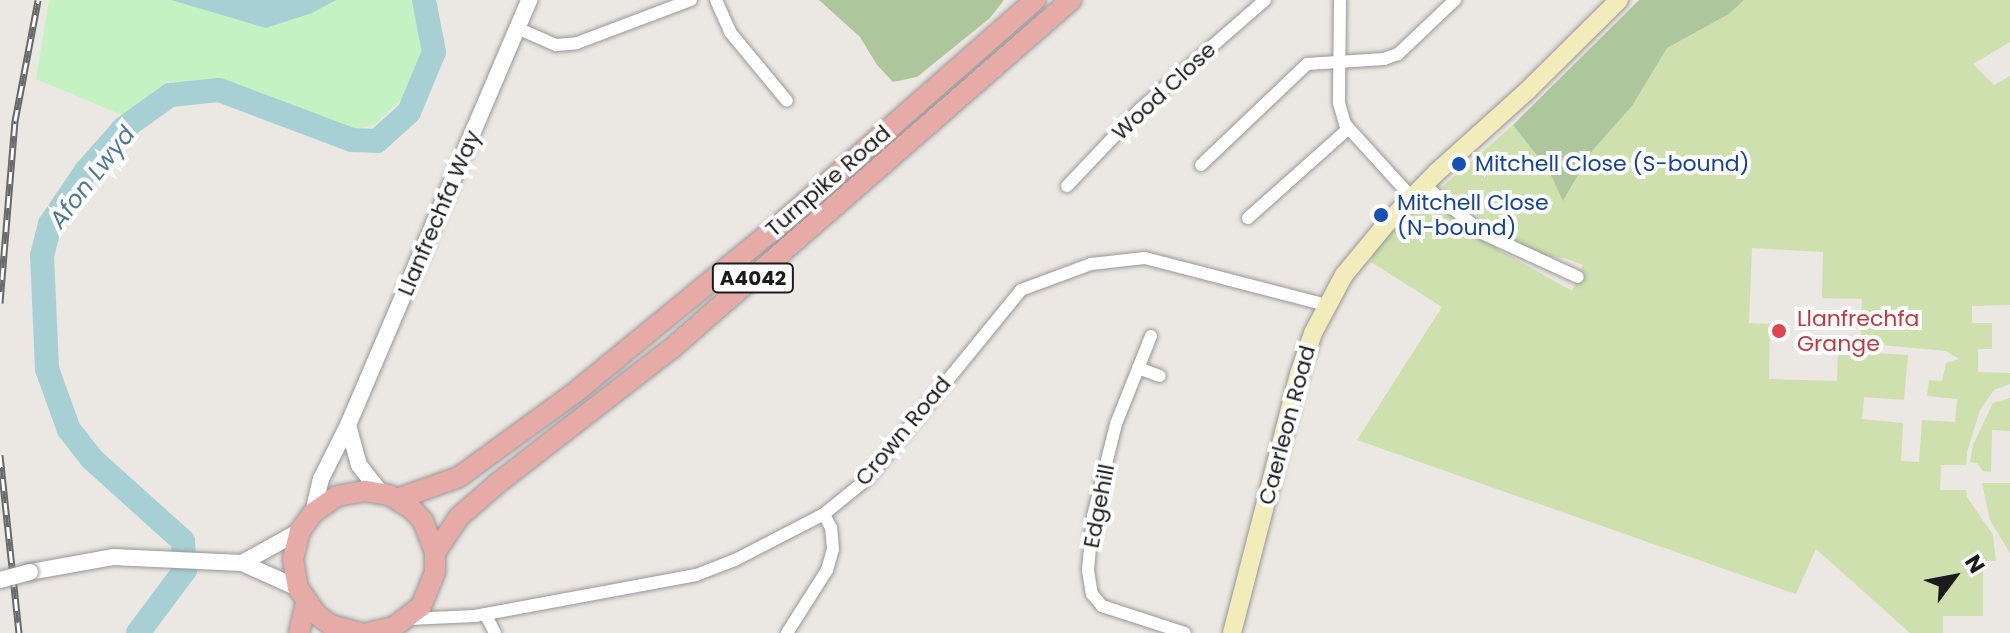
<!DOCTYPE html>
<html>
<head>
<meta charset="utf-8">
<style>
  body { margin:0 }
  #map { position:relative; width:2010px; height:633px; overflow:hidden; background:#ebe7e2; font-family:Poppins,sans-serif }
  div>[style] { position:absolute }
  .grass>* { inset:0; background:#cde0ad }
  .forest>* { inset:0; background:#aec69b }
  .park>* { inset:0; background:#c5f2c2 }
  .water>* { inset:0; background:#a7d0d4 }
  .river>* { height:24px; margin:-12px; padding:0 12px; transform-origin:12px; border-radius:12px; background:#a7d0d4 }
  .roads { filter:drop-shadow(0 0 2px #989898) drop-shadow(0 0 2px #989898) }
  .minor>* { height:12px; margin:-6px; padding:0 6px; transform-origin:6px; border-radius:6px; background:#fff }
  .tertiary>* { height:16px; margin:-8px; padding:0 8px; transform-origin:8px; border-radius:8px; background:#fff }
  .secondary>* { height:18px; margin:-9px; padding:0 9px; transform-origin:9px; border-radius:9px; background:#f1ecba }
  .trunk>* { height:20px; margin:-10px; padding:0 10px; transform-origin:10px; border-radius:10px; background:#e6aba6 }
  .rail>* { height:7px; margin-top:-3.5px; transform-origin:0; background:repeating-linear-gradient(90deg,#fff 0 12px,#696969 0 24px); box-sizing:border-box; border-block:2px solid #696969 }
  .bridges { filter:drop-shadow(0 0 2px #989898) drop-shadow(0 0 2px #989898) }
  .tertiary-bridge>* { height:16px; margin:-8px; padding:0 8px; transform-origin:8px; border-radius:8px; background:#fff }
  .dots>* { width:22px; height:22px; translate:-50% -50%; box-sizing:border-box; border:4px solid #fff; border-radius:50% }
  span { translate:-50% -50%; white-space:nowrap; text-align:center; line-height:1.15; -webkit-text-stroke:8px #fff; paint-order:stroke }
  .shield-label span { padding:2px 6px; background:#fff; border:2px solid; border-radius:6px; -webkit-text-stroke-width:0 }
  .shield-label { font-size:20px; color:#1b1b1b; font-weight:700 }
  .street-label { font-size:22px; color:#1b1b1b }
  .transit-label { font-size:22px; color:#164399 }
  .left { translate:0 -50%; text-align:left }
  .health-label { font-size:22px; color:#be3a42 }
  .water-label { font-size:24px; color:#4d7890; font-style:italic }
  .north { position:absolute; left:1914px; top:537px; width:80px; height:80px; -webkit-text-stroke:6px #fff; paint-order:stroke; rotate:58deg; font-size:22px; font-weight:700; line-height:32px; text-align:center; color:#1b1b1b }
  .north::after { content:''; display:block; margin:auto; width:28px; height:36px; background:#1b1b1b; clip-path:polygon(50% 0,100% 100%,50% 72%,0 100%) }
</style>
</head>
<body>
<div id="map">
  <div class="grass">
    <div style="clip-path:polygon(evenodd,1744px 0,2010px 0,2010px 42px,1973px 64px,1994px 85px,2010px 76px,2010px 305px,1972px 306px,1972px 323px,1992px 323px,1992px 349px,1978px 349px,1978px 372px,2010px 373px,2010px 384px,1994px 390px,1980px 410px,1967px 452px,1966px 465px,1941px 465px,1940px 490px,1966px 490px,1967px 497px,1993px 535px,1996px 561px,1983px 561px,1983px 616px,1943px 616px,1943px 633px,1910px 633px,1816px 549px,1796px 594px,1357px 440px,1442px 307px,1371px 262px,1374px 247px,1426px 193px,1498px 249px,1572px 291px,1583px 265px,1565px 258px,1540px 256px,1484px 221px,1442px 187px,1513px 125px,1549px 171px,1564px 200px,1592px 151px,1632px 106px,1667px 48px,1729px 14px,1744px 0,1752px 248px,1823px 252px,1822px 298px,1862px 299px,1860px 343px,1946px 351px,1959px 359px,1946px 363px,1942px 381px,1929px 380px,1927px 396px,1957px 399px,1955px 422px,1922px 420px,1919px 462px,1901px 461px,1903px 423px,1862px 419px,1864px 397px,1904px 400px,1908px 355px,1838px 351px,1837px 381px,1769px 379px,1770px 324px,1749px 323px,1752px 248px)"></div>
    <div style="clip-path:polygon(2010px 398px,2010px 431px,1992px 430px,1991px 472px,1983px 471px,1977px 463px,1970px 462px,1973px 445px,1993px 403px)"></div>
    <div style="clip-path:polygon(1982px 483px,2010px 483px,2010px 553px,1990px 520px)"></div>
  </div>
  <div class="forest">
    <div style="clip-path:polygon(819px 0,1004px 0,990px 18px,917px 77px,893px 82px,877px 65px,860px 37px)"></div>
    <div style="clip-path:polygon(1639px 0,1744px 0,1729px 14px,1667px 48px,1632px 106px,1592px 151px,1563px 201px,1549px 171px,1513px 125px)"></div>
  </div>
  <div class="park">
    <div style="clip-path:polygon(49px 0,418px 0,429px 50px,405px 96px,374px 125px,348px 131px,233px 84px,168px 82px,122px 115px,36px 79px)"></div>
  </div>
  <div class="water">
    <div style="clip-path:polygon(171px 0,336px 0,312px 13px,266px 28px)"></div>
  </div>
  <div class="river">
    <div style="left:138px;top:633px;width:79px;rotate:-53.3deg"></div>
    <div style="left:185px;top:570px;width:29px;rotate:-94deg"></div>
    <div style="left:183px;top:541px;width:122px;rotate:-138deg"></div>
    <div style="left:92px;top:459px;width:37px;rotate:-128deg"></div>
    <div style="left:69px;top:430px;width:65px;rotate:-109.8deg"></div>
    <div style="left:47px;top:369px;width:113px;rotate:-92.5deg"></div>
    <div style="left:42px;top:256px;width:33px;rotate:-76deg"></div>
    <div style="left:50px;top:224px;width:64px;rotate:-55.8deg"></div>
    <div style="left:86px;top:171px;width:57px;rotate:-48.5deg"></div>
    <div style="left:124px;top:128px;width:57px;rotate:-35.7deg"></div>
    <div style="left:170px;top:95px;width:49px;rotate:-5.8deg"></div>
    <div style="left:219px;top:90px;width:142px;rotate:20.6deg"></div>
    <div style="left:352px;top:140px;width:25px;rotate:2deg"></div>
    <div style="left:377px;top:141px;width:43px;rotate:-42.2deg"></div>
    <div style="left:409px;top:112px;width:65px;rotate:-67.4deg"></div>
    <div style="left:434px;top:52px;width:53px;rotate:-100.9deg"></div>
  </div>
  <div class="roads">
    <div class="minor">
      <div style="left:716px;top:0;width:35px;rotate:66deg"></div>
      <div style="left:730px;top:32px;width:89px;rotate:50.4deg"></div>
      <div style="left:1340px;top:0;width:103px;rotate:90.6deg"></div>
      <div style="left:1339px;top:103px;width:22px;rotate:74deg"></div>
      <div style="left:1345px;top:124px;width:100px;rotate:47.8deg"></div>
      <div style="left:517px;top:28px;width:43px;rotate:23.6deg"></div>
      <div style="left:556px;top:45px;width:21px;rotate:-5deg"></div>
      <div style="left:577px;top:43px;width:122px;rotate:-20.7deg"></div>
      <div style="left:1201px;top:165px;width:146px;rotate:-43.6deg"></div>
      <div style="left:1307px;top:64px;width:77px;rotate:-3.7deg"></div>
      <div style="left:1384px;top:59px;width:15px;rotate:-20deg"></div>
      <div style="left:1398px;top:54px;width:79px;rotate:-43.5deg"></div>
      <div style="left:1424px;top:185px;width:77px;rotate:39.2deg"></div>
      <div style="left:1484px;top:234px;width:103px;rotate:24.6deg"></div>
      <div style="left:1067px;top:186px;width:106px;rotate:-46.5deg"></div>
      <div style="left:1140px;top:109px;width:166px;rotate:-41.1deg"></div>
      <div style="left:1248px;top:218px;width:134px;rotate:-41.7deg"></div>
      <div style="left:1151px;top:336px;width:95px;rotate:111.7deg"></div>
      <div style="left:1116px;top:424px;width:95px;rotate:104deg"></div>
      <div style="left:1093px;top:516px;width:54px;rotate:95.3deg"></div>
      <div style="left:1088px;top:570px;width:24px;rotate:81deg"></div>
      <div style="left:1092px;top:594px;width:16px;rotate:50deg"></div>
      <div style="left:1102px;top:606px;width:87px;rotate:18deg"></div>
      <div style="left:1138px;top:368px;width:23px;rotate:20deg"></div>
      <div style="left:485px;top:614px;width:21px;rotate:62deg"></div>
      <div style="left:408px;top:619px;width:67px;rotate:-2.6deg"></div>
      <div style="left:475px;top:616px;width:225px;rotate:-10.5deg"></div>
      <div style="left:696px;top:575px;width:42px;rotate:-21deg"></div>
      <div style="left:735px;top:560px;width:100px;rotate:-27.3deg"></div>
      <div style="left:824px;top:514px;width:55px;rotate:-39.1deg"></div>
      <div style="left:867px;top:479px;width:244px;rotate:-50.8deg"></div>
      <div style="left:1021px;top:290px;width:75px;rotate:-20.4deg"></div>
      <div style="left:1091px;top:264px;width:54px;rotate:-6.3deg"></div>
      <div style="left:1145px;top:258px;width:188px;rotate:14.5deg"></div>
      <div style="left:787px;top:633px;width:75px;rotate:-57.6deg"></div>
      <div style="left:827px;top:570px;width:22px;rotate:-74deg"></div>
      <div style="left:833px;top:549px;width:21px;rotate:-95deg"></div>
      <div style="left:831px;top:528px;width:16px;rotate:-117deg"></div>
    </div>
    <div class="tertiary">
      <div style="left:348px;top:425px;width:41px;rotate:74.6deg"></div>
      <div style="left:359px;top:465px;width:34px;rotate:52deg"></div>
      <div style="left:313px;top:513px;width:35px;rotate:-77deg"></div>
      <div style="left:321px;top:479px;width:60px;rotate:-63.4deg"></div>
      <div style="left:348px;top:425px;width:462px;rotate:-66.9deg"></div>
      <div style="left:242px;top:563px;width:66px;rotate:-28.9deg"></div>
      <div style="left:30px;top:572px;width:84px;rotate:-10.2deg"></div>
      <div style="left:113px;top:557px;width:129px;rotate:2.7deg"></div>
      <div style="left:242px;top:563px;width:61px;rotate:24.1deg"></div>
    </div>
    <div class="secondary">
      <div style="left:1232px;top:633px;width:268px;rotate:-75.5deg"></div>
      <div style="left:1299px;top:374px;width:43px;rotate:-71.1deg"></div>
      <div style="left:1313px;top:333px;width:66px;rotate:-61.9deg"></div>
      <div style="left:1344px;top:275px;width:67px;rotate:-50.4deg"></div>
      <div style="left:1387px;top:223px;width:71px;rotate:-45.6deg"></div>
      <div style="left:1437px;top:172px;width:122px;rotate:-42deg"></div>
      <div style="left:1528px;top:90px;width:128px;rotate:-44.7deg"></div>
    </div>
    <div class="trunk">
      <div style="left:397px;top:499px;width:66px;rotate:-19.5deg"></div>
      <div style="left:459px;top:477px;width:146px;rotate:-36.1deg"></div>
      <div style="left:577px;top:391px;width:259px;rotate:-39.4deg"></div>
      <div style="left:777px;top:227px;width:344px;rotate:-41.3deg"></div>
      <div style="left:435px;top:553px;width:43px;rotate:-56.3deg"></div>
      <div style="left:459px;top:517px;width:52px;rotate:-41.1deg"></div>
      <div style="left:498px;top:483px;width:219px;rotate:-37.8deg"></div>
      <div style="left:671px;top:349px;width:531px;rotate:-41.1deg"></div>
      <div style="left:299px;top:633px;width:32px;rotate:-77deg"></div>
      <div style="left:360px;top:633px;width:30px;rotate:-165deg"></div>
      <div style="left:331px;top:625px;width:17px;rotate:-144deg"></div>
      <div style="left:317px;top:615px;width:33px;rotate:-125deg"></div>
      <div style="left:298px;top:588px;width:29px;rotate:-100deg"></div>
      <div style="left:293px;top:559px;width:29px;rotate:-76deg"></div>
      <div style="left:300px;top:531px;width:22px;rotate:-54deg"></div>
      <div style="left:313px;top:513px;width:29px;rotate:-35deg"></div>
      <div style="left:337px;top:496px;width:28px;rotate:-10deg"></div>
      <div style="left:365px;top:491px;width:24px;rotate:9deg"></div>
      <div style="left:389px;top:495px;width:26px;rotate:31deg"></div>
      <div style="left:411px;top:508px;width:18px;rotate:47deg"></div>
      <div style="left:423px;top:521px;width:34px;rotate:69deg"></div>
      <div style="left:435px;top:553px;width:19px;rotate:90deg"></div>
      <div style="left:435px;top:572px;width:37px;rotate:112deg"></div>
      <div style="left:421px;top:606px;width:34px;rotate:142deg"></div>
      <div style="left:394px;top:627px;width:26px;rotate:167deg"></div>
    </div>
  </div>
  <div class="rail">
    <div style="left:0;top:303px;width:183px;rotate:-85.3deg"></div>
    <div style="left:15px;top:121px;width:123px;rotate:-79.2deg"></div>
    <div style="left:0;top:455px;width:179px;rotate:83.9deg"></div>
  </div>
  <div class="bridges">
    <div class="tertiary-bridge">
      <div style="left:0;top:580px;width:31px;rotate:-15deg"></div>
    </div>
  </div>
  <div class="dots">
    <div style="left:1459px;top:164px;background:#1a4fb4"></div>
    <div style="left:1381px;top:215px;background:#1a4fb4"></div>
    <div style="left:1779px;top:331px;background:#e0444e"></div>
  </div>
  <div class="shield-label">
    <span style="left:753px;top:278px">A4042</span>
  </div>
  <div class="street-label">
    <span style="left:1164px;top:91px;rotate:-43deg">Wood Close</span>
    <span style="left:828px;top:181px;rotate:-41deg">Turnpike Road</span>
    <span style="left:439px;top:213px;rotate:-67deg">Llanfrechfa Way</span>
    <span style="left:1287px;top:425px;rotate:-75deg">Caerleon Road</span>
    <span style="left:903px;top:431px;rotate:-50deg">Crown Road</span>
    <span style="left:1099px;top:506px;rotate:-79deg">Edgehill</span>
  </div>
  <div class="transit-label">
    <span class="left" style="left:1475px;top:164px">Mitchell Close (S-bound)</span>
    <span class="left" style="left:1397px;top:215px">Mitchell Close<br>(N-bound)</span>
  </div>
  <div class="health-label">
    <span class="left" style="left:1797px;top:331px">Llanfrechfa<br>Grange</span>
  </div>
  <div class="water-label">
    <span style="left:92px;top:177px;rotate:-52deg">Afon Lwyd</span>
  </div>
  <div class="north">N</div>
</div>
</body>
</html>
